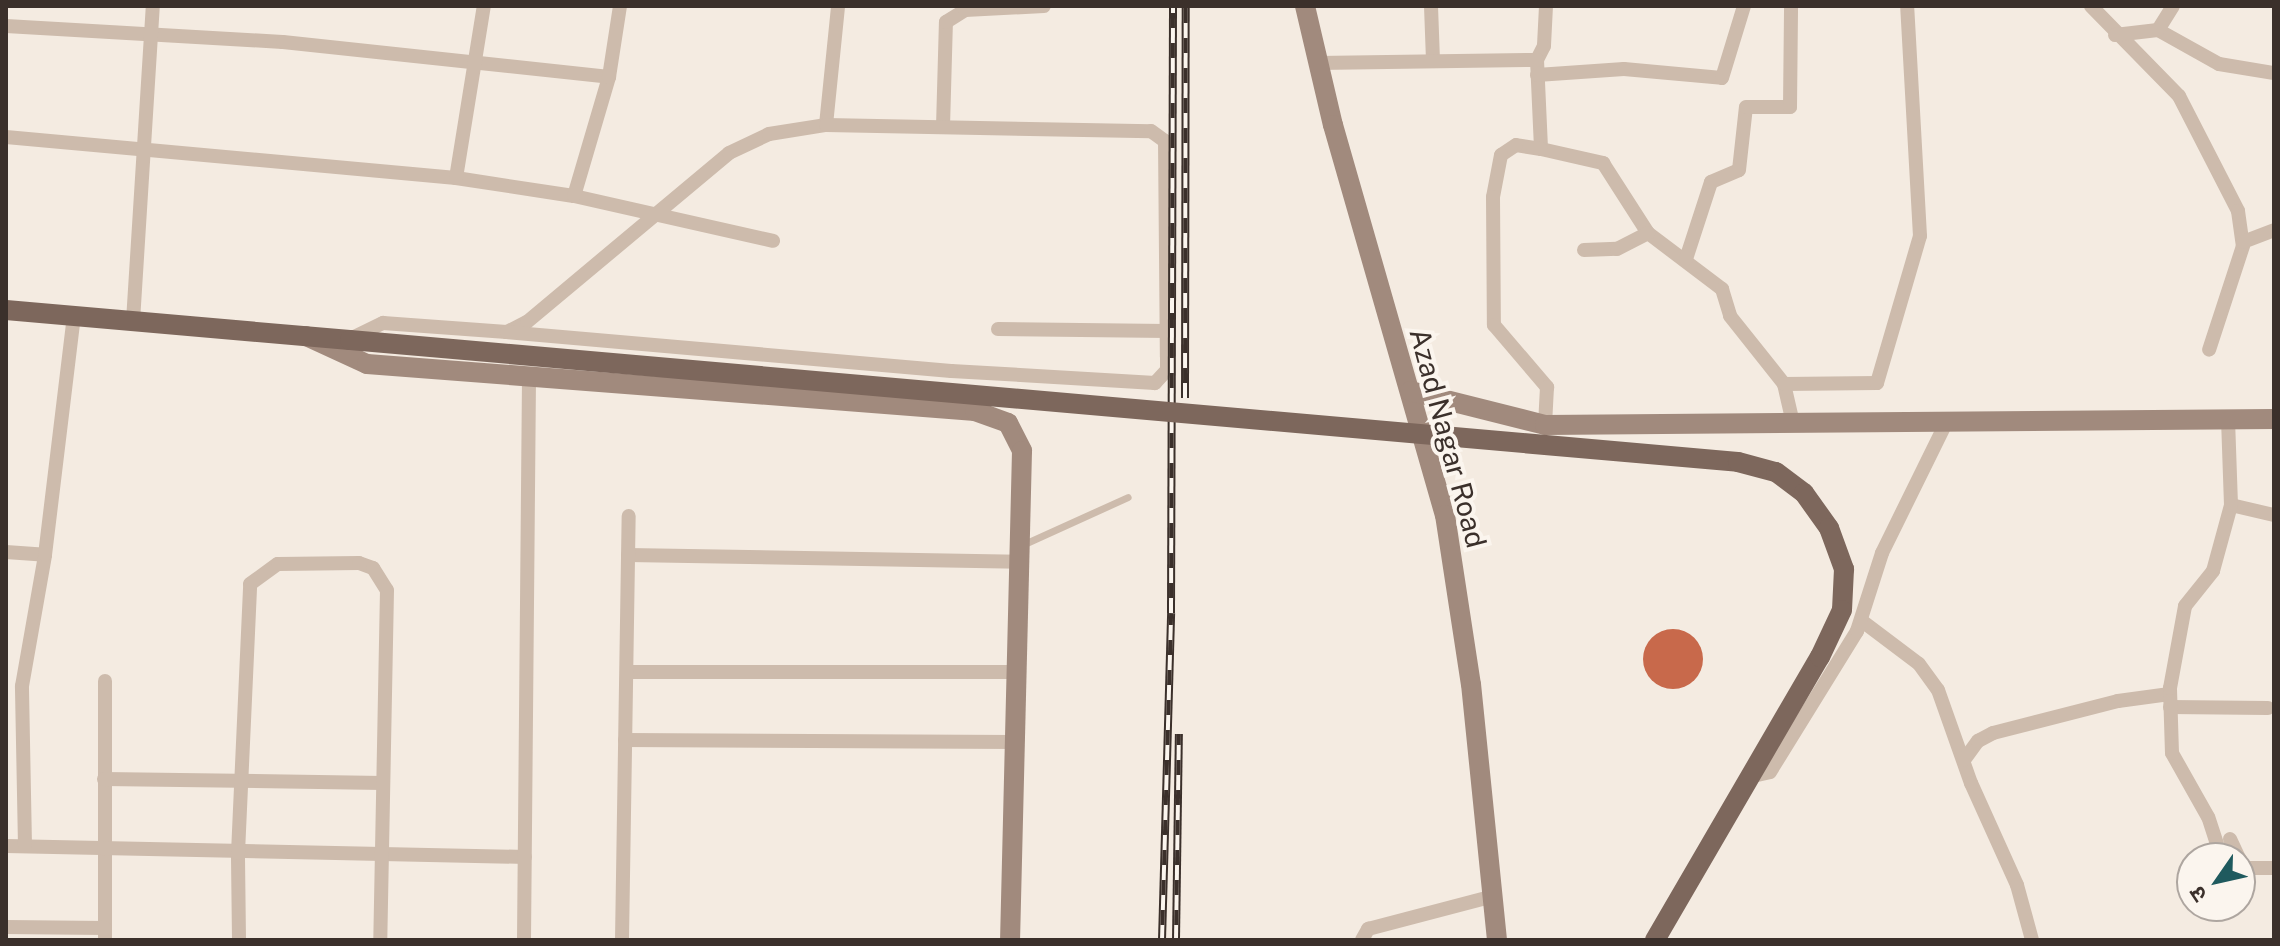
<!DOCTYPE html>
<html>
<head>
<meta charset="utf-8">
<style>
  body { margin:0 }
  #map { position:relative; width:2280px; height:946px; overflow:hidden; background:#f4ebe1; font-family:"Public Sans","Noto Sans Devanagari",sans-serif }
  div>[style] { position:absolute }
  .building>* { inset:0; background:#c8694b }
  .round { border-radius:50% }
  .lane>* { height:7px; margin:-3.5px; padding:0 3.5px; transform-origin:3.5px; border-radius:3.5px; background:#cdbbac }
  .street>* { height:14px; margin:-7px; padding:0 7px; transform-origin:7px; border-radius:7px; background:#cdbbac }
  .secondary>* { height:20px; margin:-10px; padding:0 10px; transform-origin:10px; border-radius:10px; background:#a18a7d }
  .primary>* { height:20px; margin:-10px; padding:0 10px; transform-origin:10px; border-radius:10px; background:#7d675c }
  .rail>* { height:8px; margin-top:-4px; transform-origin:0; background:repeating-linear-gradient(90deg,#fbf5ee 0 15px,#3b302b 0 30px); box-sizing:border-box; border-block:2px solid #3b302b }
  .primary-bridge>* { height:20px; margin:-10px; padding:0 10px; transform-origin:10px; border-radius:10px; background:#7d675c }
  span { translate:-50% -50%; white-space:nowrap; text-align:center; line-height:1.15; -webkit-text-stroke:8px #fbf5ee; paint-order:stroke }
  .street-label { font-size:28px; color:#3b302b }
  .frame { position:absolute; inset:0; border:8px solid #3b302b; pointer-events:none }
  .north { position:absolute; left:2176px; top:842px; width:80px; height:80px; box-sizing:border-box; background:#fbf5ee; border:2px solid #aea6a0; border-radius:50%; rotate:236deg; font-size:22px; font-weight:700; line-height:32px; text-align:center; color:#3b302b }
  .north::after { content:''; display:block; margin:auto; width:28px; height:36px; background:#1f5a5e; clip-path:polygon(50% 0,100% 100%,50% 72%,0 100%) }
</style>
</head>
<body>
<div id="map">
  <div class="building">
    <div class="round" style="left:1643px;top:629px;width:60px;height:60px"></div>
  </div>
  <div class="lane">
    <div style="left:1022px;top:545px;width:116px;rotate:-24.4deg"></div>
  </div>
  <div class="street">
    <div style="left:1431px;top:6px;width:55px;rotate:87.9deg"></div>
    <div style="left:1546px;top:6px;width:40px;rotate:92.9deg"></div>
    <div style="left:1544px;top:46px;width:16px;rotate:117deg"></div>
    <div style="left:1537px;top:60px;width:89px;rotate:87.4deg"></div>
    <div style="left:1541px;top:149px;width:64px;rotate:12.7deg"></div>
    <div style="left:1603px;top:163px;width:83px;rotate:57.3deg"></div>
    <div style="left:1648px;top:233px;width:93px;rotate:37.1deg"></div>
    <div style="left:1722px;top:289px;width:28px;rotate:73deg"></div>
    <div style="left:1730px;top:316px;width:87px;rotate:51.5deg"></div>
    <div style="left:1784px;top:384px;width:40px;rotate:77deg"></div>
    <div style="left:2091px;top:6px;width:126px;rotate:45.6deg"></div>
    <div style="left:2179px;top:96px;width:129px;rotate:62.8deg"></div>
    <div style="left:2238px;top:211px;width:35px;rotate:82deg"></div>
    <div style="left:2243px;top:246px;width:109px;rotate:108.1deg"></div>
    <div style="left:6px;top:26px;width:277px;rotate:3.3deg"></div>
    <div style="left:283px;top:42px;width:328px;rotate:6.1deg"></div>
    <div style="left:2158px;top:30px;width:70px;rotate:29.1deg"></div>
    <div style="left:2219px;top:64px;width:56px;rotate:9.3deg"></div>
    <div style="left:2115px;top:35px;width:43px;rotate:-6.6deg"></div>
    <div style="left:2158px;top:30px;width:28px;rotate:-58deg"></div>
    <div style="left:1318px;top:63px;width:219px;rotate:-0.8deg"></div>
    <div style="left:1537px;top:75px;width:87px;rotate:-3.9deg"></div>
    <div style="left:1624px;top:69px;width:98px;rotate:5.2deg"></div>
    <div style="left:1722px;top:78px;width:75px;rotate:-73deg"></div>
    <div style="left:826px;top:125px;width:120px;rotate:-84.2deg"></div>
    <div style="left:943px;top:127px;width:105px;rotate:-88.4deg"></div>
    <div style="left:946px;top:22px;width:22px;rotate:-32deg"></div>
    <div style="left:965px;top:10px;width:79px;rotate:-2.9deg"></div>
    <div style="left:6px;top:137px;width:452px;rotate:5.2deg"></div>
    <div style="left:456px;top:178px;width:119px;rotate:8.7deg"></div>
    <div style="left:574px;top:196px;width:204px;rotate:12.7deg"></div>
    <div style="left:1541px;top:149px;width:25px;rotate:-171deg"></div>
    <div style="left:1516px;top:145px;width:18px;rotate:146deg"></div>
    <div style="left:1501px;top:155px;width:43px;rotate:100.8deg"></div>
    <div style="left:1493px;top:197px;width:128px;rotate:89.6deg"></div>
    <div style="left:1494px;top:325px;width:82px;rotate:49.5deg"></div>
    <div style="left:1547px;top:387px;width:38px;rotate:93deg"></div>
    <div style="left:456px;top:178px;width:174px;rotate:-80.8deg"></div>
    <div style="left:574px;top:196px;width:124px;rotate:-73.6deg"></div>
    <div style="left:609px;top:77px;width:72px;rotate:-81.2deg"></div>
    <div style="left:2243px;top:242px;width:33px;rotate:-21deg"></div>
    <div style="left:1584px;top:250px;width:33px;rotate:-2deg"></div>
    <div style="left:1617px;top:249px;width:35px;rotate:-27deg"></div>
    <div style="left:1686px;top:259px;width:81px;rotate:-72deg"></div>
    <div style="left:1711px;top:182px;width:30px;rotate:-23deg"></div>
    <div style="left:1739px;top:170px;width:63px;rotate:-83.7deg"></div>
    <div style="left:1746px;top:107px;width:44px"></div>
    <div style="left:1790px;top:107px;width:101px;rotate:-89.4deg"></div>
    <div style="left:133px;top:321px;width:316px;rotate:-86.4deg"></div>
    <div style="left:998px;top:329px;width:169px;rotate:0.7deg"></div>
    <div style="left:350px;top:339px;width:37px;rotate:-26deg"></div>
    <div style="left:383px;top:323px;width:124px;rotate:4.2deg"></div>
    <div style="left:507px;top:332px;width:22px;rotate:-27deg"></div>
    <div style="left:527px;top:322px;width:263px;rotate:-39.9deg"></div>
    <div style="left:729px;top:153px;width:44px;rotate:-25.4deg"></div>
    <div style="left:769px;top:134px;width:58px;rotate:-9deg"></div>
    <div style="left:826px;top:125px;width:325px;rotate:1.1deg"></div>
    <div style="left:1151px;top:131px;width:17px;rotate:36deg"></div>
    <div style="left:1165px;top:141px;width:216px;rotate:89.5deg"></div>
    <div style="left:1167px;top:357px;width:13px;rotate:90deg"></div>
    <div style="left:1167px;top:370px;width:18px;rotate:133deg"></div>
    <div style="left:1155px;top:383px;width:204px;rotate:-176.6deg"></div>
    <div style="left:951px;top:371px;width:446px;rotate:-175deg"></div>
    <div style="left:1784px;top:384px;width:93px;rotate:-0.6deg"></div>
    <div style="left:1877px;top:383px;width:153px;rotate:-73.7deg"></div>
    <div style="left:1920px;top:236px;width:230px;rotate:-93.2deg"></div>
    <div style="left:2231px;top:505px;width:44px;rotate:13.1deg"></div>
    <div style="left:6px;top:552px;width:39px;rotate:4deg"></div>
    <div style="left:628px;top:555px;width:391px;rotate:1deg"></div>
    <div style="left:1862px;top:621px;width:71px;rotate:37deg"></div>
    <div style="left:1919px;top:664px;width:32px;rotate:54deg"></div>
    <div style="left:1938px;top:690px;width:99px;rotate:70.5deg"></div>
    <div style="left:1971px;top:783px;width:112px;rotate:65.7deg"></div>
    <div style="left:2017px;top:885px;width:57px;rotate:74.7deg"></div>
    <div style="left:627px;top:672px;width:390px"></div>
    <div style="left:105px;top:681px;width:259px;rotate:90deg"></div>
    <div style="left:2170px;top:707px;width:98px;rotate:0.6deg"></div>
    <div style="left:625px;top:740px;width:390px;rotate:0.3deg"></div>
    <div style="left:1964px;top:760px;width:24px;rotate:-54deg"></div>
    <div style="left:1978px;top:741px;width:17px;rotate:-28deg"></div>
    <div style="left:1993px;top:733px;width:129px;rotate:-14.4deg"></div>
    <div style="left:2118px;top:701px;width:52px;rotate:-7.7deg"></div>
    <div style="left:1753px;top:776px;width:17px;rotate:-13deg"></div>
    <div style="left:1770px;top:772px;width:166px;rotate:-58.3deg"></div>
    <div style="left:1857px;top:631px;width:82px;rotate:-72.2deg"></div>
    <div style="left:1882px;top:553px;width:147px;rotate:-63.8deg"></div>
    <div style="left:104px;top:779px;width:279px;rotate:0.8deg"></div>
    <div style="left:2230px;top:839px;width:21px;rotate:65deg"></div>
    <div style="left:2217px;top:844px;width:28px;rotate:-108deg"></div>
    <div style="left:2208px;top:817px;width:73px;rotate:-119.4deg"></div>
    <div style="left:2172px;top:753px;width:65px;rotate:-91.8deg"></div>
    <div style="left:2170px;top:688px;width:83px;rotate:-79.6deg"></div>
    <div style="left:2185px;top:606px;width:45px;rotate:-51.3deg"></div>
    <div style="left:2213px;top:571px;width:68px;rotate:-74.7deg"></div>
    <div style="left:2231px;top:505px;width:86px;rotate:-92deg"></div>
    <div style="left:6px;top:846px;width:519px;rotate:1.21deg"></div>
    <div style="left:25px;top:846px;width:160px;rotate:-91.1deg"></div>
    <div style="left:22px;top:686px;width:133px;rotate:-80deg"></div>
    <div style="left:45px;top:555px;width:242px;rotate:-83.1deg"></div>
    <div style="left:2240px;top:859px;width:10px;rotate:66deg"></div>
    <div style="left:2244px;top:868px;width:30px"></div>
    <div style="left:6px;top:927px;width:99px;rotate:0.6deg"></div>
    <div style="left:239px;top:940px;width:87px;rotate:-90.7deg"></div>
    <div style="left:238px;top:853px;width:269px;rotate:-87.4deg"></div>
    <div style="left:250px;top:584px;width:34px;rotate:-36deg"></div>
    <div style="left:278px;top:564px;width:81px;rotate:-0.7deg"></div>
    <div style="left:359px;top:563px;width:15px;rotate:20deg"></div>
    <div style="left:373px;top:568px;width:26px;rotate:58deg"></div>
    <div style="left:387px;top:590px;width:350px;rotate:91.1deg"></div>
    <div style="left:524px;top:940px;width:564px;rotate:-89.49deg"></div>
    <div style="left:622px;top:940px;width:424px;rotate:-89.1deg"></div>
    <div style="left:1362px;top:940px;width:13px;rotate:-61deg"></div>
    <div style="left:1368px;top:929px;width:130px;rotate:-14.7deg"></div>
  </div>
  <div class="secondary">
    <div style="left:1305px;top:6px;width:122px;rotate:76.8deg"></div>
    <div style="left:1333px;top:125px;width:406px;rotate:74deg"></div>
    <div style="left:1445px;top:515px;width:171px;rotate:81.3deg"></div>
    <div style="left:1471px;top:684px;width:257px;rotate:84.2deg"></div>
    <div style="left:306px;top:336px;width:67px;rotate:24.7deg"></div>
    <div style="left:367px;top:364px;width:610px;rotate:4.42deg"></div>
    <div style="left:975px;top:411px;width:35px;rotate:20deg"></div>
    <div style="left:1008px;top:423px;width:31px;rotate:63deg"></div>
    <div style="left:1022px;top:451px;width:489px;rotate:91.4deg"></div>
    <div style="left:1410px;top:391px;width:139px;rotate:14.1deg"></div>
    <div style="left:1545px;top:425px;width:729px;rotate:-0.47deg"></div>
  </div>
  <div class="primary">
    <div style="left:6px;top:310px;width:345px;rotate:5deg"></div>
    <div style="left:1655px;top:940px;width:328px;rotate:-59.8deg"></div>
  </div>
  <div class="rail">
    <div style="left:1185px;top:398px;width:392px;rotate:-89.9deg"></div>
    <div style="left:1162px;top:940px;width:327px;rotate:-88.4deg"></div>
    <div style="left:1171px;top:613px;width:607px;rotate:-89.81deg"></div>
    <div style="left:1176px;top:940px;width:206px;rotate:-89.2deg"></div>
  </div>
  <div class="primary-bridge">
    <div style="left:350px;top:340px;width:1393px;rotate:5.02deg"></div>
    <div style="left:1738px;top:462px;width:39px;rotate:15deg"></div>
    <div style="left:1776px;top:472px;width:35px;rotate:37deg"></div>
    <div style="left:1804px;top:493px;width:43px;rotate:54.5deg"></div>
    <div style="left:1829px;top:528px;width:44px;rotate:69.9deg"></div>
    <div style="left:1844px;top:569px;width:41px;rotate:92.8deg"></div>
    <div style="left:1842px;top:610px;width:52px;rotate:115.1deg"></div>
  </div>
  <div class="street-label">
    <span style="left:1448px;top:438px;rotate:75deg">Azad Nagar Road</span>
  </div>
  <div class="frame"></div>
  <div class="north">उ</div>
</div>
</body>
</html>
